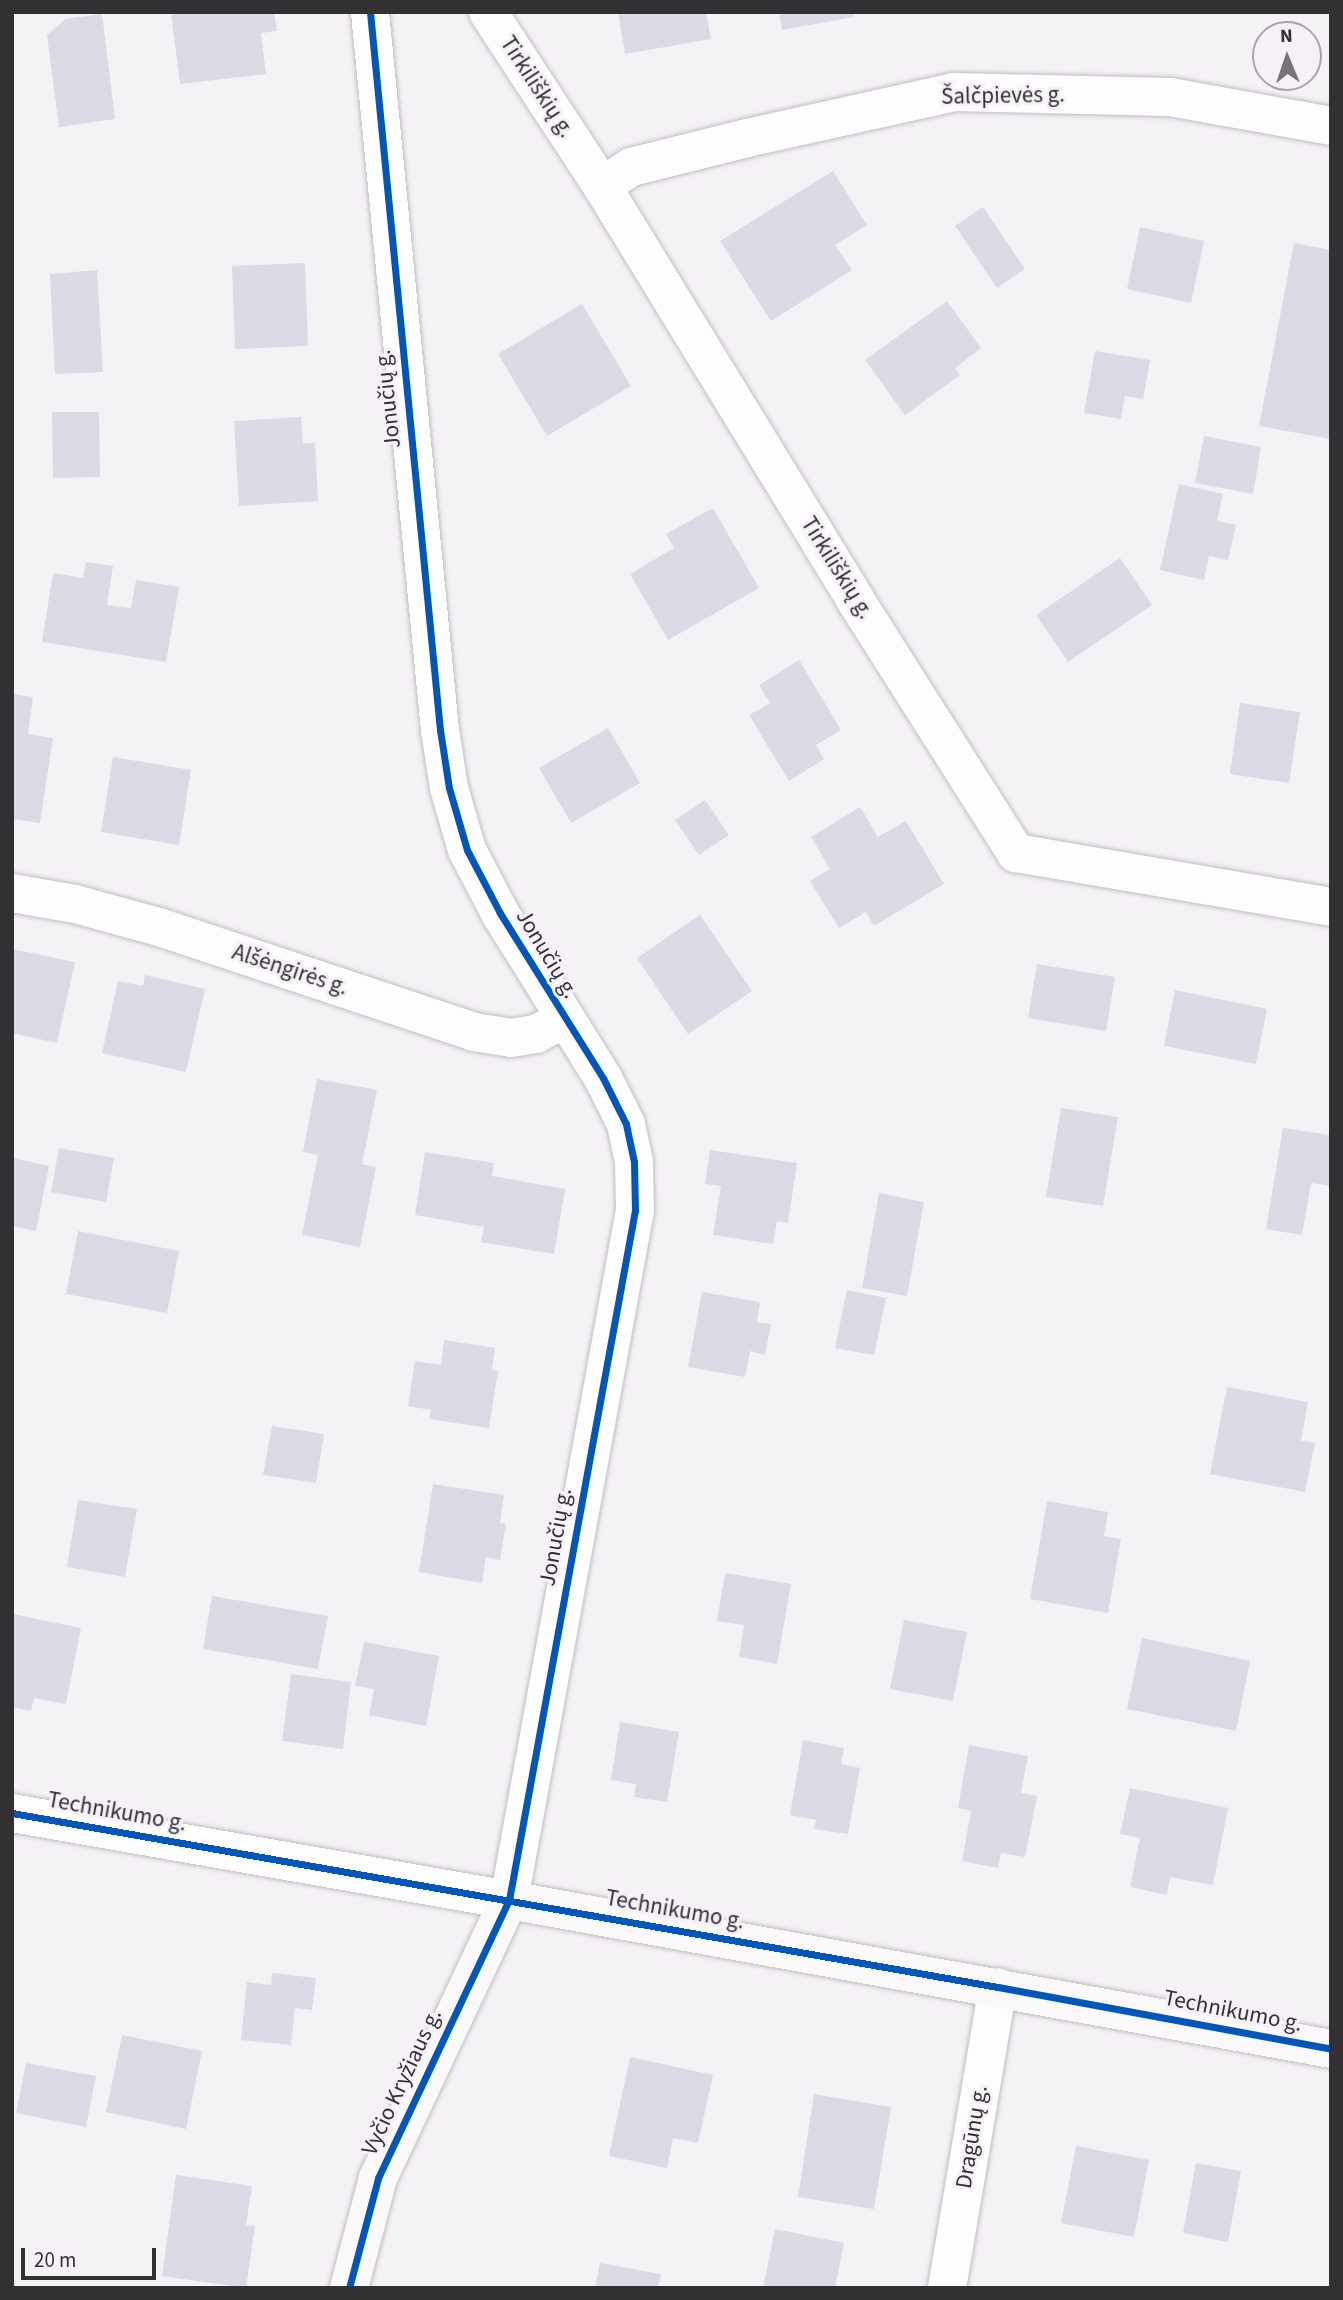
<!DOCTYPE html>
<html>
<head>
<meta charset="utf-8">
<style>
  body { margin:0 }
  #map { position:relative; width:1343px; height:2300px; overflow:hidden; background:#f5f2f6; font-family:"Source Sans 3",sans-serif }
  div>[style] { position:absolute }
  .building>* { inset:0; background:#dcdae4 }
  .roads { filter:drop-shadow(0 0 2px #c0bec1) drop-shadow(0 0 2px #c0bec1) }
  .street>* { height:38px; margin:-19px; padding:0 19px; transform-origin:19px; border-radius:19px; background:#fefdfe }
  .secondary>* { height:38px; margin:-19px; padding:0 19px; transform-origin:19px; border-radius:19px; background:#faf8f8 }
  .cycleway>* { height:7px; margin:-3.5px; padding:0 3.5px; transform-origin:3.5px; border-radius:3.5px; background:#0057b8 }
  span { translate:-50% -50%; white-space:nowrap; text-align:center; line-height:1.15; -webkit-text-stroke:6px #f6f1f7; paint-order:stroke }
  .street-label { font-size:23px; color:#323032 }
  .frame { position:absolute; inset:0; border:14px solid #323032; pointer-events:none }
  .north { position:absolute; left:1252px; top:21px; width:70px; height:70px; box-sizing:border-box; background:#f6f1f7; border:2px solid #a8a4a8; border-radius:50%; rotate:358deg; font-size:19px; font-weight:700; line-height:28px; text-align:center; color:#323032 }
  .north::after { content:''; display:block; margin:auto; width:24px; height:32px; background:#767477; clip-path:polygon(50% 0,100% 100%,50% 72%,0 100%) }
  .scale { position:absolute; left:21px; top:2248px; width:135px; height:32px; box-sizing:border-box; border:4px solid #323032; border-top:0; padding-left:9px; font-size:21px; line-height:24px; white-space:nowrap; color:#323032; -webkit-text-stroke:5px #f6f1f7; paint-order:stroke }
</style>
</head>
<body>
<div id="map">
  <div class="building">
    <div style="clip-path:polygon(171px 12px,274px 12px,277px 31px,261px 33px,266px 74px,180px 84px)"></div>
    <div style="clip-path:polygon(618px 12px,706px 12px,711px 39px,625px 54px)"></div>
    <div style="clip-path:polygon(779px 12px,853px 12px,854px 17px,782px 30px)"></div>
    <div style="clip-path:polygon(102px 14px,115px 119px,59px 127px,47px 35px,65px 19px)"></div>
    <div style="clip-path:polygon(833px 171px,867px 225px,835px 245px,852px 270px,771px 321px,720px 241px)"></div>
    <div style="clip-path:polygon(983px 207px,1025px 269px,997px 288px,955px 226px)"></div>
    <div style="clip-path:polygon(1140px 227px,1204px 241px,1191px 303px,1127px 289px)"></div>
    <div style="clip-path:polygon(1294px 243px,1331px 250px,1331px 439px,1259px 426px)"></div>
    <div style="clip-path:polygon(305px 263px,308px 346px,235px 349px,232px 266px)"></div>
    <div style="clip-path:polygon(97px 270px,103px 372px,55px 374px,50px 274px)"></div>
    <div style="clip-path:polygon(947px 301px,981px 348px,955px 368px,960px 375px,905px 415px,865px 360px)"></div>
    <div style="clip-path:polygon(582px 304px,631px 386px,547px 436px,498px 354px)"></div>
    <div style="clip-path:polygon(1095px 351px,1150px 360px,1143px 399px,1125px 396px,1121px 419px,1084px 413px)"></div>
    <div style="clip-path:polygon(52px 412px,99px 412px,100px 477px,53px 478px)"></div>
    <div style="clip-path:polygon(301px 417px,303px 444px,315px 443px,318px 501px,239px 506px,234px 421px)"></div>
    <div style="clip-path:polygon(1204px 436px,1261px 447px,1253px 494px,1195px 483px)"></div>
    <div style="clip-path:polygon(1179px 484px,1223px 494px,1217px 521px,1236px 525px,1228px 560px,1209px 556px,1204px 580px,1160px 570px)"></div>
    <div style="clip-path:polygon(713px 508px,759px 588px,668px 640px,630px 574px,674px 548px,666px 534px)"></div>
    <div style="clip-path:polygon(1120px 558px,1152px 605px,1068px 662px,1036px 615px)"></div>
    <div style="clip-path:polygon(86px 562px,113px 566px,107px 605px,131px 608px,136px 580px,179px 587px,166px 662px,42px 642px,53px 573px,83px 578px)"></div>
    <div style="clip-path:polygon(799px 660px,841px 730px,816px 745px,824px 759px,789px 781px,749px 715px,770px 703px,759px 685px)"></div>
    <div style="clip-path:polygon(12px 694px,33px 697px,28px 734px,53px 738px,40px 823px,12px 819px)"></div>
    <div style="clip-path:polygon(1240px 703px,1300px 712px,1289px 783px,1230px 774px)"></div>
    <div style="clip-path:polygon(608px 728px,640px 783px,571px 823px,539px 768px)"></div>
    <div style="clip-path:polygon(113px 757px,191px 770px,179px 845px,101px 832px)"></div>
    <div style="clip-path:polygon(705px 800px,729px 835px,699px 855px,675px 820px)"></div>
    <div style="clip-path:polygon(860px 807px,878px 837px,906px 821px,944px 884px,874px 926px,866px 912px,839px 928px,810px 881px,830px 869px,811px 837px)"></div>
    <div style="clip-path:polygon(700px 915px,752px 991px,688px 1034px,637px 958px)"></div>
    <div style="clip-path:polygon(12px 949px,75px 962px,57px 1043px,12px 1033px)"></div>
    <div style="clip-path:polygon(1037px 964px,1115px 977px,1106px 1031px,1028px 1018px)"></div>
    <div style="clip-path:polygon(145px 975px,205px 989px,186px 1072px,102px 1053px,118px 981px,143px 986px)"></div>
    <div style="clip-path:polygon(1175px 990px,1267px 1009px,1256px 1064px,1164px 1046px)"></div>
    <div style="clip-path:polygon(317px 1079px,377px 1090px,362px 1164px,376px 1167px,360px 1247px,302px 1235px,318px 1155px,303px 1152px)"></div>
    <div style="clip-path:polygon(1061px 1108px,1118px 1117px,1103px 1206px,1046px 1197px)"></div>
    <div style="clip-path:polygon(1283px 1128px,1331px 1135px,1331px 1186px,1311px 1183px,1302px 1235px,1266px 1229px)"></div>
    <div style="clip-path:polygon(59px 1148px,114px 1158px,106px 1202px,51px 1192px)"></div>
    <div style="clip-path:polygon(710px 1150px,797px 1163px,788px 1223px,777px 1221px,773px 1244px,713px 1235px,721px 1186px,705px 1184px)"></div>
    <div style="clip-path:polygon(425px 1152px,494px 1163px,492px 1176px,565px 1189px,554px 1254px,481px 1242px,484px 1227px,415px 1215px)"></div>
    <div style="clip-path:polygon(12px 1158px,49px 1166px,36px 1231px,12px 1226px)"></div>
    <div style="clip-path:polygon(879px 1193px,924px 1202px,907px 1296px,862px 1288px)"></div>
    <div style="clip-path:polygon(78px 1231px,179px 1251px,167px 1313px,66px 1294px)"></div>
    <div style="clip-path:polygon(847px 1290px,886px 1298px,874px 1355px,835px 1348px)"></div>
    <div style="clip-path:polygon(702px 1292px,760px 1302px,757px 1322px,771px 1324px,765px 1355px,750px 1351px,745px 1377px,688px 1367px)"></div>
    <div style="clip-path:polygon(444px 1340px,495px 1348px,492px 1370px,498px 1371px,489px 1428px,429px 1419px,431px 1410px,408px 1406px,415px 1361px,441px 1365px)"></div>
    <div style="clip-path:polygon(1227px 1387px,1308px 1402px,1301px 1441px,1315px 1443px,1305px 1492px,1210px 1474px)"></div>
    <div style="clip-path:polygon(272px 1426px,324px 1434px,316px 1483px,263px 1475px)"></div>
    <div style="clip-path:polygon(433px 1484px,504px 1495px,500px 1523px,506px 1524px,500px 1560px,486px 1557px,482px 1583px,419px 1572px)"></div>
    <div style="clip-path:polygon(78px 1500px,137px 1509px,125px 1577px,67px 1567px)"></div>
    <div style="clip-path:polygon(1047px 1501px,1108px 1512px,1104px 1536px,1121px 1539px,1108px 1613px,1030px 1599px)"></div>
    <div style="clip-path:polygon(725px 1573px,791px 1584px,777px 1664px,739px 1657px,744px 1625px,717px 1621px)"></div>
    <div style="clip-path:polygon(212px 1596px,328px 1616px,318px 1669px,203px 1649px)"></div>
    <div style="clip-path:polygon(12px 1614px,81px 1628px,66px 1704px,34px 1698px,31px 1711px,12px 1707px)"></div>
    <div style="clip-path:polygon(904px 1620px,967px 1632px,953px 1701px,890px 1689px)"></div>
    <div style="clip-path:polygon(1142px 1638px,1250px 1661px,1236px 1731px,1127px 1709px)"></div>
    <div style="clip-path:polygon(364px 1642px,439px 1656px,426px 1726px,369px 1715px,374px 1689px,355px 1686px)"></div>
    <div style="clip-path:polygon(291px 1674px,351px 1682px,343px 1749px,282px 1741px)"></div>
    <div style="clip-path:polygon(620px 1722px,679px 1732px,667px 1802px,634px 1797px,636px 1784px,611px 1780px)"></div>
    <div style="clip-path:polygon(803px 1740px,844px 1748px,841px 1764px,860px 1768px,848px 1834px,814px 1829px,816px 1820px,790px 1815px)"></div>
    <div style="clip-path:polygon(969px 1745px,1028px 1756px,1021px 1793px,1037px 1796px,1025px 1857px,1001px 1853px,998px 1868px,962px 1861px,971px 1811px,958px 1808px)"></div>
    <div style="clip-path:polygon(1130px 1788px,1228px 1808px,1213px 1885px,1170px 1877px,1167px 1895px,1130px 1887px,1140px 1838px,1120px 1834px)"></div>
    <div style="clip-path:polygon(272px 1973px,316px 1978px,312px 2010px,295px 2008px,291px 2045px,241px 2040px,247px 1982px,271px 1985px)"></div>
    <div style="clip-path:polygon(122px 2035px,202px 2051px,186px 2129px,106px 2112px)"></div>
    <div style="clip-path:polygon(630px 2057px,713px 2075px,698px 2143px,673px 2138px,667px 2168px,609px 2156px)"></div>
    <div style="clip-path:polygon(26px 2063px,96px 2076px,86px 2127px,16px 2113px)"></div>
    <div style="clip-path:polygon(814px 2094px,891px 2107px,874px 2209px,798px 2197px)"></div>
    <div style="clip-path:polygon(1076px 2146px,1149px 2160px,1134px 2237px,1061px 2223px)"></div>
    <div style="clip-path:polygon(1196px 2163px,1241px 2171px,1228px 2242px,1183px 2233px)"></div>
    <div style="clip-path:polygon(176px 2175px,252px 2186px,246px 2225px,255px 2226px,246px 2288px,162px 2276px)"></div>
    <div style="clip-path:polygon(775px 2229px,844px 2243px,835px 2288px,763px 2288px)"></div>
    <div style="clip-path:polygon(600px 2263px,661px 2274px,658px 2288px,595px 2288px)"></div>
  </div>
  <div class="roads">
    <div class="street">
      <div style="left:488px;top:12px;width:208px;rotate:56.8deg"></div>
      <div style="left:602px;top:186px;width:487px;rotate:58.5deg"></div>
      <div style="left:856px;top:601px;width:299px;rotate:57.6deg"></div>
      <div style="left:1016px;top:853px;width:320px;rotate:9.7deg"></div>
      <div style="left:602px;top:186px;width:35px;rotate:-33deg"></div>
      <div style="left:631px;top:167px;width:120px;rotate:-14deg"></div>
      <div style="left:747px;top:138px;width:212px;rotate:-12.5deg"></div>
      <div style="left:954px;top:92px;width:216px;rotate:1.3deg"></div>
      <div style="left:1170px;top:97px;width:164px;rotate:10.2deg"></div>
      <div style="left:12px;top:893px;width:64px;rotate:9.9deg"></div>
      <div style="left:75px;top:904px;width:87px;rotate:15.3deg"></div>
      <div style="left:159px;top:927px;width:332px;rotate:18.4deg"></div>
      <div style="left:474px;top:1032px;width:37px;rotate:9deg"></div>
      <div style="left:511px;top:1038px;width:25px;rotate:-9deg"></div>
      <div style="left:536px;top:1034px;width:32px;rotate:-28deg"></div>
      <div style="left:12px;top:1813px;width:505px;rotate:9.93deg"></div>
      <div style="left:509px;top:1900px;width:701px;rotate:-79.65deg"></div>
      <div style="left:635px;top:1210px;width:48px;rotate:-91.2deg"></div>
      <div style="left:634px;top:1162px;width:39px;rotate:-102deg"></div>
      <div style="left:626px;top:1124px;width:51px;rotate:-116.6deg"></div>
      <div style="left:603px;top:1078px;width:195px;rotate:-122deg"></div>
      <div style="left:500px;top:913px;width:71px;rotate:-117.6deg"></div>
      <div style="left:467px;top:850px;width:65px;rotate:-106.2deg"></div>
      <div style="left:449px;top:788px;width:59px;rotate:-98.8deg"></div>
      <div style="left:440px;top:730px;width:721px;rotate:-95.57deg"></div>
      <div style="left:947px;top:2288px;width:305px;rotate:-80.4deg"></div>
    </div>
    <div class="secondary">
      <div style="left:349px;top:2288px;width:114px;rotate:-75.2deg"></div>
      <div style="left:378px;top:2178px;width:307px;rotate:-64.8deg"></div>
      <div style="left:509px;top:1900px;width:835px;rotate:10.27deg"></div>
    </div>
  </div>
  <div class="cycleway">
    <div style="left:12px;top:1813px;width:1001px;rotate:10.01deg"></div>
    <div style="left:998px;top:1987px;width:339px;rotate:10.5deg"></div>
    <div style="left:349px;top:2288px;width:114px;rotate:-75.2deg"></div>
    <div style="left:378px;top:2178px;width:307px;rotate:-64.8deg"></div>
    <div style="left:509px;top:1900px;width:701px;rotate:-79.65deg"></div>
    <div style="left:635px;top:1210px;width:48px;rotate:-91.2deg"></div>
    <div style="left:634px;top:1162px;width:39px;rotate:-102deg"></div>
    <div style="left:626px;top:1124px;width:51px;rotate:-116.6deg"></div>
    <div style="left:603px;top:1078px;width:195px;rotate:-122deg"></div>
    <div style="left:500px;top:913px;width:71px;rotate:-117.6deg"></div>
    <div style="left:467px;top:850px;width:65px;rotate:-106.2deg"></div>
    <div style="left:449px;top:788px;width:59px;rotate:-98.8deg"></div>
    <div style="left:440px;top:730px;width:721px;rotate:-95.57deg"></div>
  </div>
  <div class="street-label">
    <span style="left:537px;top:87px;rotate:57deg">Tirkiliškių g.</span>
    <span style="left:1003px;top:96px;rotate:-1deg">Šalčpievės g.</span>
    <span style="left:388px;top:399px;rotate:-96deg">Jonučių g.</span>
    <span style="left:837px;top:568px;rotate:58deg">Tirkiliškių g.</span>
    <span style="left:547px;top:954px;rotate:59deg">Jonučių g.</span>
    <span style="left:290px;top:970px;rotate:18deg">Alšėngirės g.</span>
    <span style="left:556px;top:1537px;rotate:-80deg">Jonučių g.</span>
    <span style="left:117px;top:1812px;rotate:10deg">Technikumo g.</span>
    <span style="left:675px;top:1910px;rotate:10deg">Technikumo g.</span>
    <span style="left:1233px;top:2011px;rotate:11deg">Technikumo g.</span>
    <span style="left:402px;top:2082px;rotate:-65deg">Vyčio Kryžiaus g.</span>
    <span style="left:972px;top:2137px;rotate:-81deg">Dragūnų g.</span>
  </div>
  <div class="frame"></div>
  <div class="north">N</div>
  <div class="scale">20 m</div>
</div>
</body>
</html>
